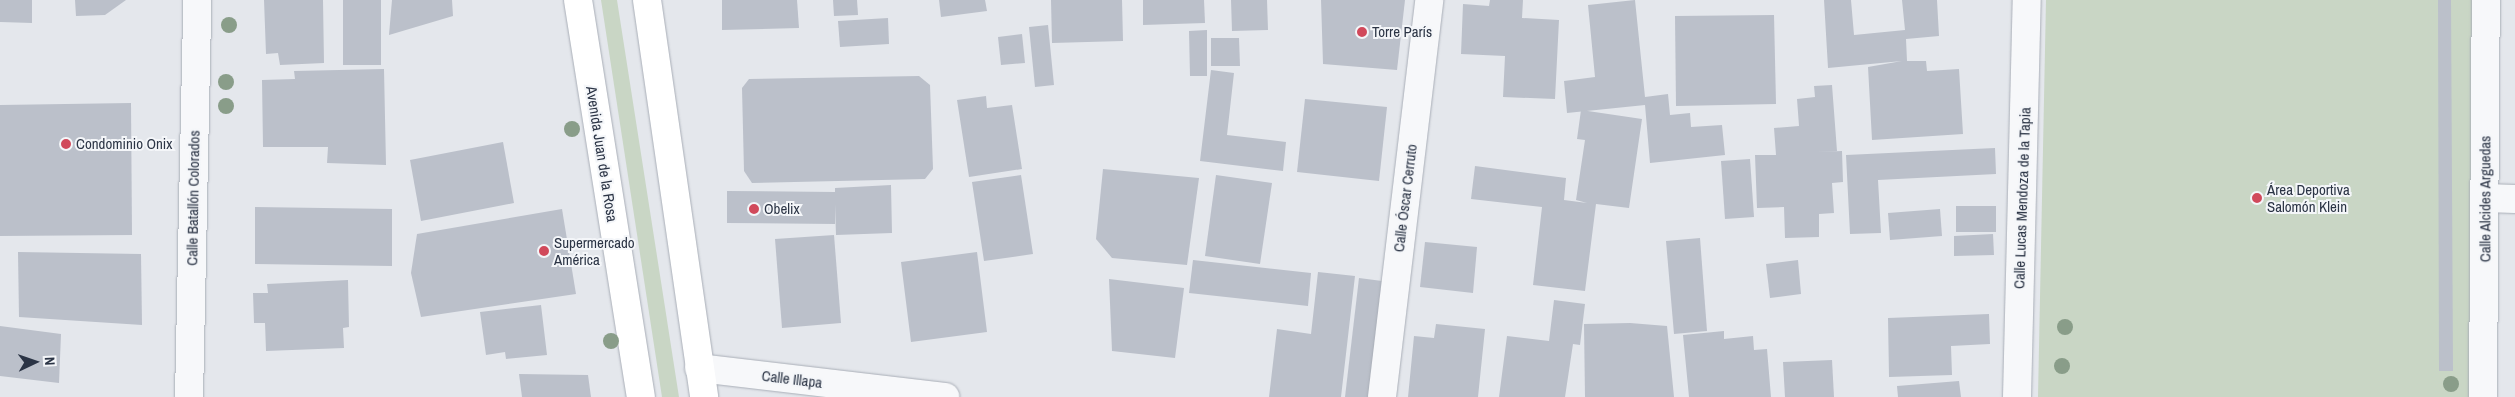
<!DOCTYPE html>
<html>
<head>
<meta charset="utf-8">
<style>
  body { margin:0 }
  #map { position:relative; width:2515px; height:397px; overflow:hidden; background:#e4e7ec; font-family:"Archivo Narrow",sans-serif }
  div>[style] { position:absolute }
  .green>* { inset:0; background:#c9d6c5 }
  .building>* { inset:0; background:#bbc0ca }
  .roads { filter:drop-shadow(0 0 1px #a9aeb7) drop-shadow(0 0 1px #a9aeb7) }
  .minor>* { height:28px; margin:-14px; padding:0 14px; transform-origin:14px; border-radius:14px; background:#f7f8fa }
  .major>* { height:28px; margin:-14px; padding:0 14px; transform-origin:14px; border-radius:14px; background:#fff }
  .trees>* { width:16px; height:16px; margin:-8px; border-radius:50%; background:#899d89 }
  .dots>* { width:14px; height:14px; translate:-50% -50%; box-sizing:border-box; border:2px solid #f4f6f9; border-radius:50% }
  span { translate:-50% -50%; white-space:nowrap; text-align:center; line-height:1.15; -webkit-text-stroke:4px #f4f6f9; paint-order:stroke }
  .poi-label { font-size:15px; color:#2b3445 }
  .left { translate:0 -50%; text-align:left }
  .street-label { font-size:15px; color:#2b3445 }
  .north { position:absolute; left:10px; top:337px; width:50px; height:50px; -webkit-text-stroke:4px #f4f6f9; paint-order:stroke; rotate:87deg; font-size:14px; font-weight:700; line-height:20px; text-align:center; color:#2b3445 }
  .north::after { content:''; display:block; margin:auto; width:18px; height:22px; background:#2b3445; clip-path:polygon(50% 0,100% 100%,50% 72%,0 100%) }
</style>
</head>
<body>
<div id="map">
  <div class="green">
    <div style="clip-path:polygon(601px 0,617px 0,679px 397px,662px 397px)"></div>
    <div style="clip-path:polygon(2046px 0,2475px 0,2471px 397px,2038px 397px)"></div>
  </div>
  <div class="building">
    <div style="clip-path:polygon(0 0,32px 0,32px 23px,0 22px)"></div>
    <div style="clip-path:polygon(75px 0,126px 0,105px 15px,76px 16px)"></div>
    <div style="clip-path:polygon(264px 0,323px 0,324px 63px,280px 65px,278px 53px,266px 54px)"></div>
    <div style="clip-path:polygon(343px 0,381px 0,381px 65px,343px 65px)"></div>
    <div style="clip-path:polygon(392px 0,452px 0,453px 16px,389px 35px)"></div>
    <div style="clip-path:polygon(722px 0,797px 0,799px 28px,722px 30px)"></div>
    <div style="clip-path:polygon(833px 0,857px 0,858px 15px,834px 16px)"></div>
    <div style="clip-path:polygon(939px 0,985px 0,987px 11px,941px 17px)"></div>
    <div style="clip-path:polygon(1051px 0,1122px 0,1123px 41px,1052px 43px)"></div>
    <div style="clip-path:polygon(1143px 0,1204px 0,1205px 23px,1143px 25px)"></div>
    <div style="clip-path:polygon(1231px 0,1267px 0,1268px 30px,1232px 31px)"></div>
    <div style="clip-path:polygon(1321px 0,1405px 0,1397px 70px,1323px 64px)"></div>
    <div style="clip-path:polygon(1490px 0,1523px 0,1522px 18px,1559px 20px,1555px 99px,1503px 97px,1505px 56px,1461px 54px,1463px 4px,1489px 6px)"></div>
    <div style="clip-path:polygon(1635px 0,1645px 97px,1668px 94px,1670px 115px,1690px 113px,1691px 127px,1722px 125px,1725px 155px,1650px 163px,1645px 105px,1567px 113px,1564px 81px,1595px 77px,1588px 5px)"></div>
    <div style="clip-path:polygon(1824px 0,1851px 0,1854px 35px,1905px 30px,1902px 0,1937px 0,1939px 36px,1906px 39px,1907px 61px,1926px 61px,1927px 71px,1959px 69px,1963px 134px,1872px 140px,1868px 67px,1902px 61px,1828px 68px)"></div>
    <div style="clip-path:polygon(2438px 0,2451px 0,2453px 371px,2439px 371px)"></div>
    <div style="clip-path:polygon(1774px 15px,1776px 104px,1676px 106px,1675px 16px)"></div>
    <div style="clip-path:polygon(888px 18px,889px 44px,840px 47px,838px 21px)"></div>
    <div style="clip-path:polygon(1048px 25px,1054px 85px,1035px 87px,1029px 27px)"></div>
    <div style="clip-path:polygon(1207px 30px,1207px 76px,1190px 76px,1189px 31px)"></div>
    <div style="clip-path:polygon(1022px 34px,1025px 63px,1001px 65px,998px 37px)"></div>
    <div style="clip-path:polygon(1211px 38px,1239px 38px,1240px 66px,1211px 66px)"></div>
    <div style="clip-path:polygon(384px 69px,386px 165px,327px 163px,328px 147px,263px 147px,262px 80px,295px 79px,294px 71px)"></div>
    <div style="clip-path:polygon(1211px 70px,1234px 73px,1227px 135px,1286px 142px,1283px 171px,1200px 161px)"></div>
    <div style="clip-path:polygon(919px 76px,930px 85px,933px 169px,925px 179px,752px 183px,744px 171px,742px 88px,749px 79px)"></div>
    <div style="clip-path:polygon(1832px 85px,1837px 151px,1816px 152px,1842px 151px,1843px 182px,1832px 183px,1834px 213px,1819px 214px,1819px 237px,1785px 238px,1784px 207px,1757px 208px,1755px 155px,1776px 155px,1774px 128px,1799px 126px,1797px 99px,1815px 97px,1814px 86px)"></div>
    <div style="clip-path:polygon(986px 96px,987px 108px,1012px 105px,1022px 169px,969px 177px,957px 100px)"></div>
    <div style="clip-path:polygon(1305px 99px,1387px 107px,1379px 181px,1297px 172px)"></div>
    <div style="clip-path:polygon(131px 103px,132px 235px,0 236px,0 105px)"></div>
    <div style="clip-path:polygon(1581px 110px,1642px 119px,1629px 208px,1596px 204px,1585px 291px,1533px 285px,1542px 207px,1471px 199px,1475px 166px,1566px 178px,1564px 200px,1587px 203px,1576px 200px,1585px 140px,1577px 139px)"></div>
    <div style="clip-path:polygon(503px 142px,514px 203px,421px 221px,410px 160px)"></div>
    <div style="clip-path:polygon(1995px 148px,1996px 174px,1878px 180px,1881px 233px,1850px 234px,1846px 155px)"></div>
    <div style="clip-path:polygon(1750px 159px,1754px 217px,1725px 219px,1721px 161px)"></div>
    <div style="clip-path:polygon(1103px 169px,1199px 178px,1187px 265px,1112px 258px,1096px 239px)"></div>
    <div style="clip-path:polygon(1021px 175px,1033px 254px,984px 261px,972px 182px)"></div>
    <div style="clip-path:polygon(1216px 175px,1272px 183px,1260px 264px,1205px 256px)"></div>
    <div style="clip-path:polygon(891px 185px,892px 233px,836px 235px,835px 204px,835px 224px,727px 223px,727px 191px,835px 192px,835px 188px)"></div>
    <div style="clip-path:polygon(1956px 206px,1996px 206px,1996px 232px,1956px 232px)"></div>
    <div style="clip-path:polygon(255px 207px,392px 209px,392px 266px,255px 264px)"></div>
    <div style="clip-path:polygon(562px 209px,576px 294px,421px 317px,411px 273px,417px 234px)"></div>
    <div style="clip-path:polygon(1940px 209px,1942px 236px,1890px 240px,1888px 213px)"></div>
    <div style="clip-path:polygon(1993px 234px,1994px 255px,1954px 256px,1954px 236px)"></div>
    <div style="clip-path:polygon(834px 235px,841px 323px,782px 328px,775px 239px)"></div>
    <div style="clip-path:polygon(1700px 238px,1707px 331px,1674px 334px,1666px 241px)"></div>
    <div style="clip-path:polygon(1425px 242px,1477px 247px,1473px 293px,1420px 287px)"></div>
    <div style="clip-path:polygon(18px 252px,141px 254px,142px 325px,19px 317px)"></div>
    <div style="clip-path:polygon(977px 252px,987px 332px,911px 342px,901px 262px)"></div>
    <div style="clip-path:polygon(1193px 260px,1311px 273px,1308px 306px,1189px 293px)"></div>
    <div style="clip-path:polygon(1798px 260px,1801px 294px,1770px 298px,1766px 264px)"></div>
    <div style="clip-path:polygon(1318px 272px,1355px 276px,1341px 397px,1269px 397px,1277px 329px,1311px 334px)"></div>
    <div style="clip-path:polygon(1359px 278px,1382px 281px,1368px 397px,1345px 397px)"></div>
    <div style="clip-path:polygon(1109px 279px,1184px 288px,1175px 358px,1112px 351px)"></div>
    <div style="clip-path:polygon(348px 280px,349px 327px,343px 328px,344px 348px,266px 351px,265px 323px,254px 323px,253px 293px,268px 293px,267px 284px)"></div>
    <div style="clip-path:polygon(1554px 300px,1585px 304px,1580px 345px,1573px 344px,1565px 397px,1499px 397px,1507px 336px,1549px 341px)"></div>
    <div style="clip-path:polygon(541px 305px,547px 355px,506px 359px,505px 352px,486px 355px,480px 312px)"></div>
    <div style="clip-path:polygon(1989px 314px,1990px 344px,1951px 346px,1952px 375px,1889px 377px,1888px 318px)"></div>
    <div style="clip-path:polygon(1630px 323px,1667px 326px,1674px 397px,1585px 397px,1584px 324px)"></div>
    <div style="clip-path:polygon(1436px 324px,1485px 329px,1478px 397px,1408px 397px,1414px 336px,1434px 338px)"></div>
    <div style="clip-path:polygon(0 326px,61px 334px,59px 383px,0 376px)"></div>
    <div style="clip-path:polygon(1724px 331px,1724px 339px,1753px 336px,1754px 350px,1767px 349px,1771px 397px,1689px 397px,1683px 335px)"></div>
    <div style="clip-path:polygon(1832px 360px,1834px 397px,1785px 397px,1783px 362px)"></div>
    <div style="clip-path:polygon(519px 374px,588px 375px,591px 397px,522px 397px)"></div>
    <div style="clip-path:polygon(1959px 381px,1961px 397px,1898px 397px,1897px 386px)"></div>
  </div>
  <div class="roads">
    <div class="minor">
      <div style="left:2486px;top:198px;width:29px;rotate:2deg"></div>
      <div style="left:699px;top:368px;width:248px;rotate:6.7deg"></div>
      <div style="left:189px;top:397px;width:397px;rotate:-88.8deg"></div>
      <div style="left:1382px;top:397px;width:400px;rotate:-83.2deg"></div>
      <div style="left:2017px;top:397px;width:397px;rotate:-88.6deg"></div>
      <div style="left:2483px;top:397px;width:397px;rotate:-89.6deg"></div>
    </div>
    <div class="major">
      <div style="left:578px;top:0;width:402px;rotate:81deg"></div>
      <div style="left:647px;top:0;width:401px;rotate:81.8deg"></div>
    </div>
  </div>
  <div class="trees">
    <div style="left:229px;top:25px"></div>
    <div style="left:226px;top:82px"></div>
    <div style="left:226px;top:106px"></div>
    <div style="left:572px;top:129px"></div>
    <div style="left:2065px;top:327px"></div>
    <div style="left:611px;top:341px"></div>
    <div style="left:2062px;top:366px"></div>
    <div style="left:2451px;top:384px"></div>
  </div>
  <div class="dots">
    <div style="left:1362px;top:32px;background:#d1495b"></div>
    <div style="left:66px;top:144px;background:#d1495b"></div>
    <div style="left:2257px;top:198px;background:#d1495b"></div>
    <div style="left:754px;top:209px;background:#d1495b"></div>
    <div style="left:544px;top:251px;background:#d1495b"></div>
  </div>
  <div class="poi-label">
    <span class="left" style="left:1372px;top:32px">Torre París</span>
    <span class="left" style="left:76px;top:144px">Condominio Onix</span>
    <span class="left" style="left:2267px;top:198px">Área Deportiva<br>Salomón Klein</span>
    <span class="left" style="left:764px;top:209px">Obelix</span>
    <span class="left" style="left:554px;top:251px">Supermercado<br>América</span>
  </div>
  <div class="street-label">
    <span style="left:602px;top:154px;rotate:81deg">Avenida Juan de la Rosa</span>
    <span style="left:193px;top:198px;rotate:-89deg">Calle Batallón Colorados</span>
    <span style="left:1405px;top:198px;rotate:-83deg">Calle Óscar Cerruto</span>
    <span style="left:2022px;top:198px;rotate:-88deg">Calle Lucas Mendoza de la Tapia</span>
    <span style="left:2485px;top:199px;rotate:-90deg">Calle Alcides Arguedas</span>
    <span style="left:792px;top:379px;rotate:7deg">Calle Illapa</span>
  </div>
  <div class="north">N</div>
</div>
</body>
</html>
